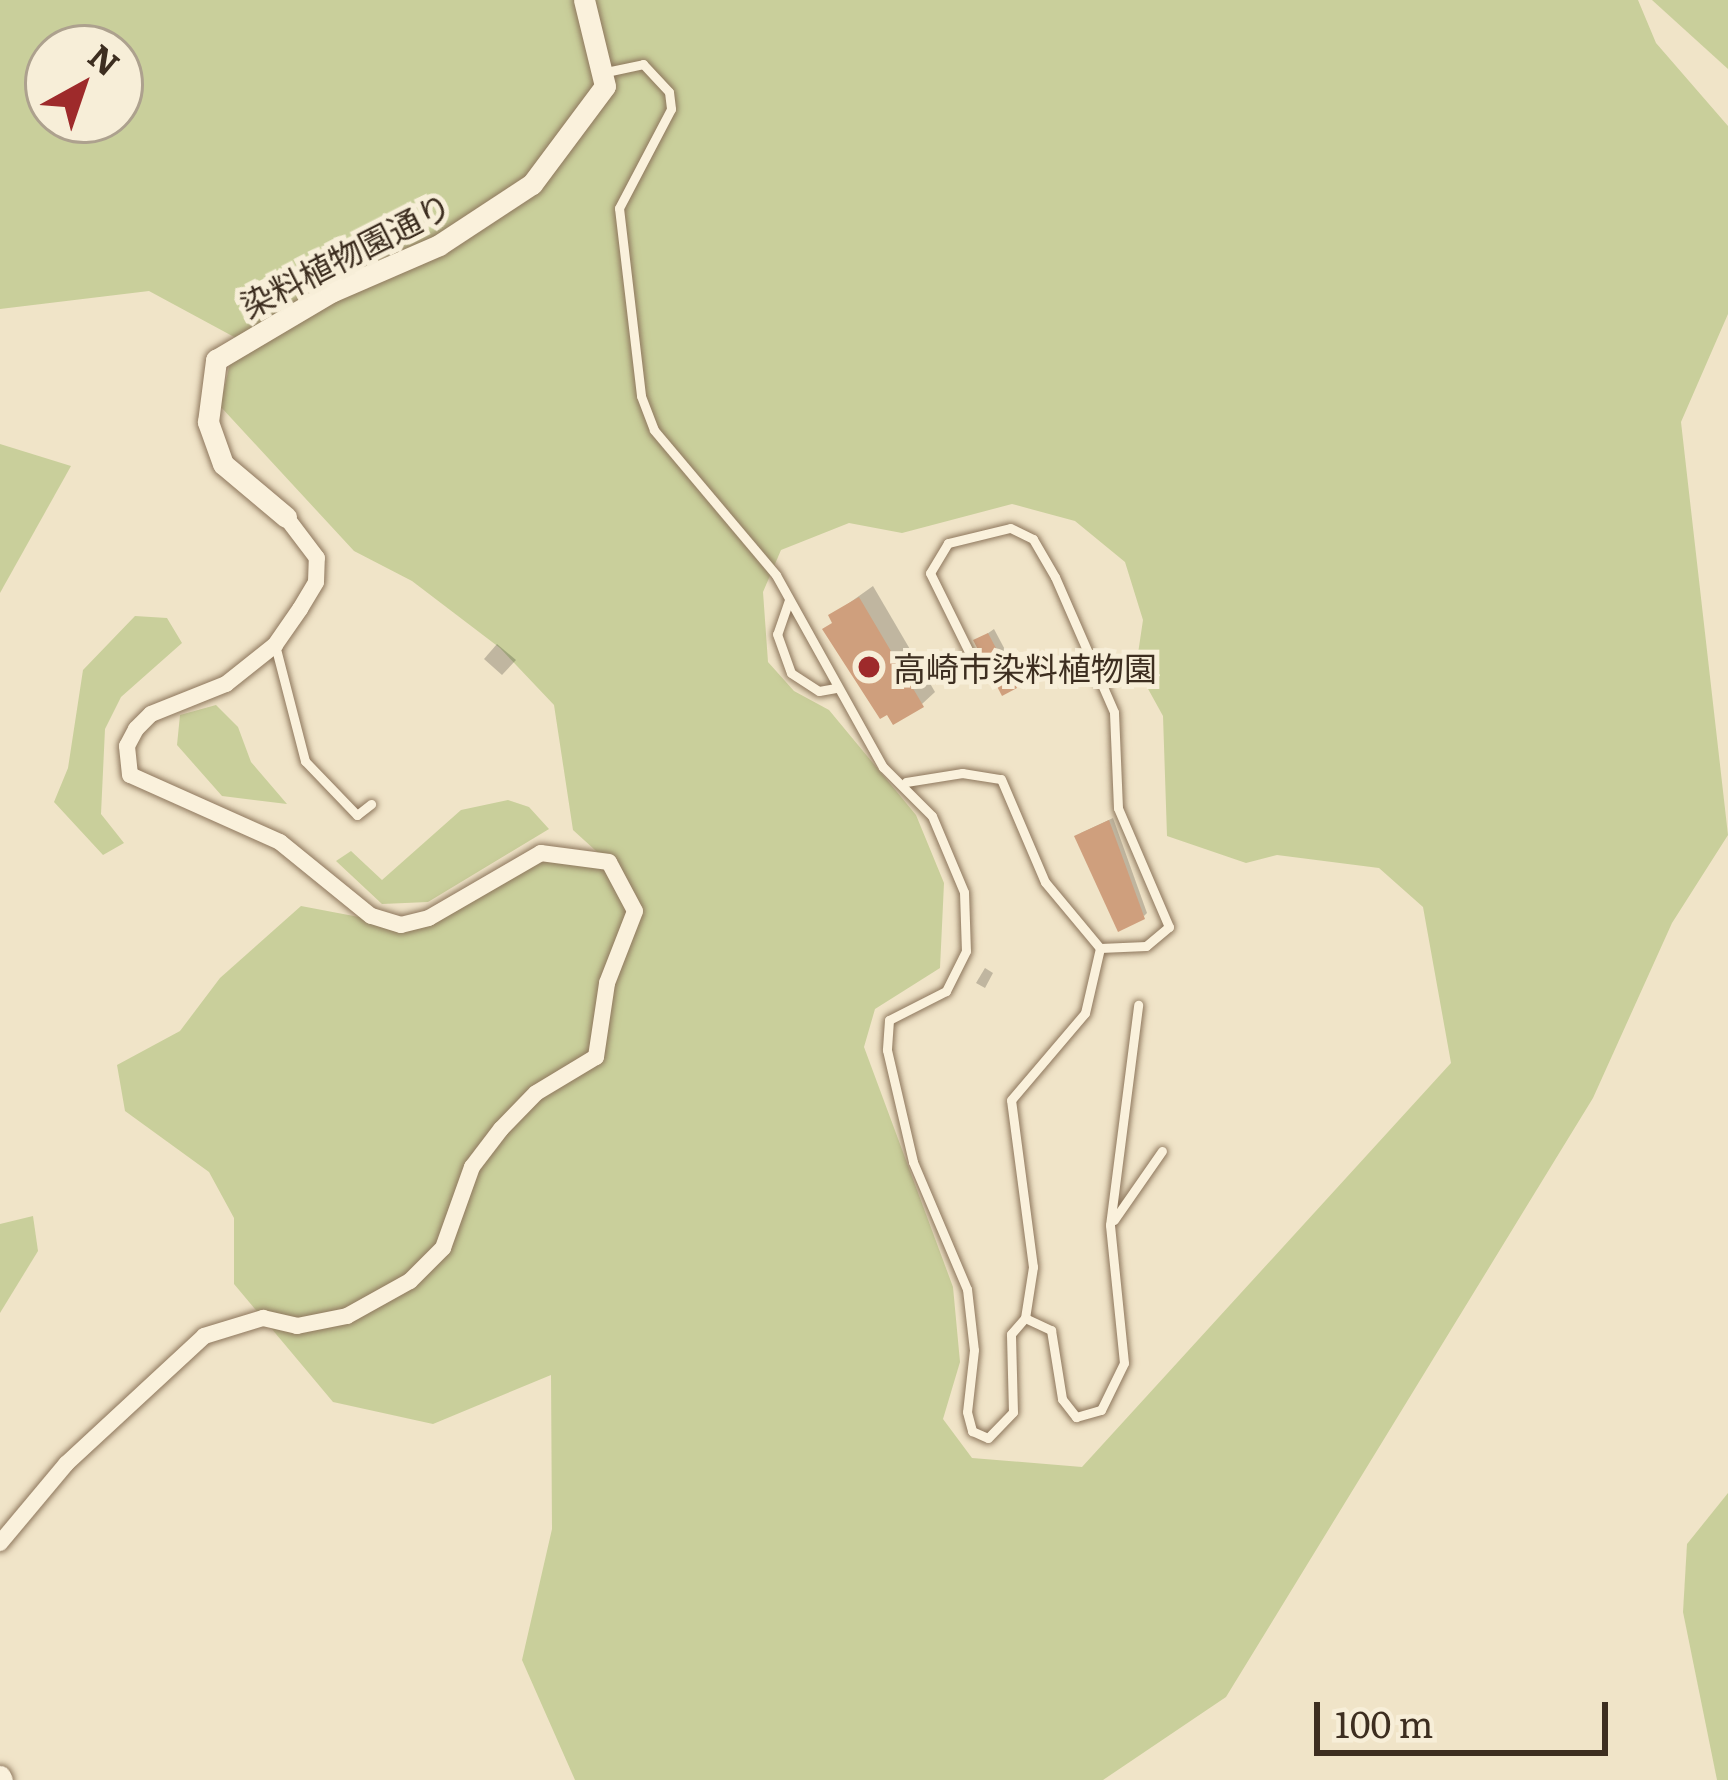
<!DOCTYPE html>
<html>
<head>
<meta charset="utf-8">
<style>
  body { margin:0 }
  #map { position:relative; width:1728px; height:1780px; overflow:hidden; background:#f0e4c8; font-family:Literata,"Noto Sans JP",serif }
  div>[style] { position:absolute }
  .green>* { inset:0; background:#c9cf9b }
  .shadow>* { inset:0; background:#0003 }
  .building>* { inset:0; background:#cf9f7d }
  .roads { filter:drop-shadow(0 0 3px #8d765c) drop-shadow(0 0 3px #8d765c) }
  .service>* { height:9px; margin:-4.5px; padding:0 4.5px; transform-origin:4.5px; border-radius:4.5px; background:#faf1dc }
  .minor>* { height:16px; margin:-8px; padding:0 8px; transform-origin:8px; border-radius:8px; background:#faf1dc }
  .tertiary>* { height:21px; margin:-10.5px; padding:0 10.5px; transform-origin:10.5px; border-radius:10.5px; background:#faf1dc }
  .dots>* { width:33px; height:33px; translate:-50% -50%; box-sizing:border-box; border:6px solid #f7eed8; border-radius:50% }
  span { translate:-50% -50%; white-space:nowrap; text-align:center; line-height:1.15; -webkit-text-stroke:10px #f7eed8; paint-order:stroke }
  .street-label { font-size:33px; color:#3d2e20 }
  .poi-label { font-size:33px; color:#3d2e20 }
  .left { translate:0 -50%; text-align:left }
  .north { position:absolute; left:24px; top:24px; width:120px; height:120px; box-sizing:border-box; background:#f7eed8; border:3px solid #ada18e; border-radius:50%; rotate:40deg; font-size:33px; font-weight:700; line-height:48px; text-align:center; color:#3d2e20 }
  .north::after { content:''; display:block; margin:auto; width:42px; height:54px; background:#9e2a2b; clip-path:polygon(50% 0,100% 100%,50% 72%,0 100%) }
  .scale { position:absolute; left:1314px; top:1702px; width:294px; height:54px; box-sizing:border-box; border:6px solid #3d2e20; border-top:0; padding-left:15px; font-size:36px; line-height:42px; white-space:nowrap; color:#3d2e20; -webkit-text-stroke:9px #f7eed8; paint-order:stroke }
</style>
</head>
<body>
<div id="map">
  <div class="green">
    <div style="clip-path:polygon(evenodd,0 0,1638px 0,1656px 43px,1728px 126px,1728px 314px,1681px 422px,1728px 835px,1672px 923px,1593px 1098px,1226px 1697px,1103px 1780px,575px 1780px,522px 1660px,552px 1529px,551px 1375px,433px 1424px,333px 1402px,234px 1284px,234px 1218px,209px 1172px,125px 1111px,117px 1065px,180px 1031px,220px 978px,301px 906px,401px 925px,541px 853px,606px 860px,573px 830px,554px 705px,500px 648px,412px 581px,354px 551px,220px 406px,236px 338px,149px 291px,0 309px,0 0,48px 48px,120px 48px,120px 120px,48px 120px,48px 48px,0 0,1012px 504px,1075px 521px,1125px 562px,1143px 620px,1136px 667px,1163px 716px,1167px 836px,1246px 863px,1277px 855px,1379px 868px,1423px 907px,1451px 1063px,1082px 1467px,972px 1458px,943px 1419px,960px 1362px,953px 1287px,864px 1047px,875px 1009px,940px 968px,944px 883px,916px 815px,829px 710px,794px 691px,768px 662px,763px 592px,781px 550px,849px 523px,902px 533px,1012px 504px)"></div>
    <div style="clip-path:polygon(1652px 0,1728px 0,1728px 69px)"></div>
    <div style="clip-path:polygon(0 444px,71px 466px,0 593px)"></div>
    <div style="clip-path:polygon(135px 616px,167px 618px,182px 643px,121px 697px,105px 729px,101px 814px,124px 843px,103px 855px,54px 802px,68px 768px,83px 670px)"></div>
    <div style="clip-path:polygon(216px 705px,238px 727px,251px 762px,287px 804px,222px 796px,177px 745px,180px 715px)"></div>
    <div style="clip-path:polygon(508px 800px,529px 807px,549px 829px,428px 902px,382px 904px,336px 861px,351px 851px,382px 880px,461px 810px)"></div>
    <div style="clip-path:polygon(33px 1216px,38px 1251px,0 1313px,0 1224px)"></div>
    <div style="clip-path:polygon(1728px 1493px,1728px 1780px,1717px 1780px,1683px 1612px,1687px 1544px)"></div>
  </div>
  <div class="shadow">
    <div style="clip-path:polygon(873px 586px,935px 692px,922px 704px,831px 616px)"></div>
    <div style="clip-path:polygon(994px 629px,1021px 680px,1003px 692px,977px 641px)"></div>
    <div style="clip-path:polygon(497px 644px,516px 660px,502px 675px,484px 659px)"></div>
    <div style="clip-path:polygon(1113px 818px,1147px 913px,1144px 916px,1081px 833px)"></div>
    <div style="clip-path:polygon(985px 968px,993px 973px,985px 988px,976px 983px)"></div>
  </div>
  <div class="building">
    <div style="clip-path:polygon(859px 597px,924px 707px,893px 725px,887px 715px,880px 719px,822px 629px,832px 623px,828px 615px)"></div>
    <div style="clip-path:polygon(988px 633px,1017px 688px,1002px 696px,973px 640px)"></div>
    <div style="clip-path:polygon(1109px 820px,1145px 919px,1118px 932px,1074px 836px)"></div>
  </div>
  <div class="roads">
    <div class="service">
      <div style="left:606px;top:72px;width:38px;rotate:-12deg"></div>
      <div style="left:643px;top:64px;width:38px;rotate:47deg"></div>
      <div style="left:669px;top:92px;width:17px;rotate:83deg"></div>
      <div style="left:671px;top:109px;width:112px;rotate:117.7deg"></div>
      <div style="left:619px;top:208px;width:189px;rotate:83.3deg"></div>
      <div style="left:641px;top:396px;width:36px;rotate:69deg"></div>
      <div style="left:654px;top:430px;width:189px;rotate:49.9deg"></div>
      <div style="left:776px;top:575px;width:220px;rotate:60.9deg"></div>
      <div style="left:883px;top:767px;width:69px;rotate:45deg"></div>
      <div style="left:932px;top:816px;width:82px;rotate:67.2deg"></div>
      <div style="left:964px;top:892px;width:59px;rotate:88.1deg"></div>
      <div style="left:966px;top:951px;width:45px;rotate:116.6deg"></div>
      <div style="left:946px;top:991px;width:64px;rotate:153deg"></div>
      <div style="left:889px;top:1020px;width:30px;rotate:94deg"></div>
      <div style="left:887px;top:1050px;width:115px;rotate:76.9deg"></div>
      <div style="left:913px;top:1162px;width:138px;rotate:67deg"></div>
      <div style="left:967px;top:1289px;width:61px;rotate:83.5deg"></div>
      <div style="left:974px;top:1350px;width:62px;rotate:96.4deg"></div>
      <div style="left:967px;top:1412px;width:20px;rotate:75deg"></div>
      <div style="left:972px;top:1431px;width:17px;rotate:24deg"></div>
      <div style="left:988px;top:1438px;width:36px;rotate:-46deg"></div>
      <div style="left:1013px;top:1412px;width:78px;rotate:-91.5deg"></div>
      <div style="left:1011px;top:1334px;width:21px;rotate:-49deg"></div>
      <div style="left:1025px;top:1318px;width:29px;rotate:25deg"></div>
      <div style="left:1051px;top:1330px;width:70px;rotate:80.9deg"></div>
      <div style="left:1062px;top:1399px;width:23px;rotate:52deg"></div>
      <div style="left:1076px;top:1417px;width:26px;rotate:-16deg"></div>
      <div style="left:1101px;top:1410px;width:52px;rotate:-63.9deg"></div>
      <div style="left:1124px;top:1363px;width:139px;rotate:-95.8deg"></div>
      <div style="left:1110px;top:1225px;width:222px;rotate:-82.7deg"></div>
      <div style="left:789px;top:600px;width:36px;rotate:109deg"></div>
      <div style="left:777px;top:634px;width:41px;rotate:70.3deg"></div>
      <div style="left:791px;top:673px;width:33px;rotate:33deg"></div>
      <div style="left:819px;top:691px;width:17px;rotate:-10deg"></div>
      <div style="left:275px;top:645px;width:120px;rotate:75.5deg"></div>
      <div style="left:305px;top:761px;width:75px;rotate:46.1deg"></div>
      <div style="left:357px;top:815px;width:18px;rotate:-38deg"></div>
      <div style="left:906px;top:782px;width:57px;rotate:-9.1deg"></div>
      <div style="left:962px;top:773px;width:39px;rotate:9deg"></div>
      <div style="left:1001px;top:779px;width:112px;rotate:66.9deg"></div>
      <div style="left:1045px;top:882px;width:86px;rotate:50.2deg"></div>
      <div style="left:1100px;top:948px;width:46px;rotate:-2.5deg"></div>
      <div style="left:1146px;top:946px;width:30px;rotate:-40deg"></div>
      <div style="left:1169px;top:927px;width:129px;rotate:-113.2deg"></div>
      <div style="left:1118px;top:808px;width:96px;rotate:-92.4deg"></div>
      <div style="left:1114px;top:712px;width:147px;rotate:-113.6deg"></div>
      <div style="left:1055px;top:577px;width:44px;rotate:-120.1deg"></div>
      <div style="left:1033px;top:539px;width:25px;rotate:-154deg"></div>
      <div style="left:1010px;top:528px;width:64px;rotate:166.4deg"></div>
      <div style="left:948px;top:543px;width:35px;rotate:121deg"></div>
      <div style="left:930px;top:573px;width:110px;rotate:63.7deg"></div>
      <div style="left:1114px;top:1220px;width:84px;rotate:-55.2deg"></div>
      <div style="left:1025px;top:1318px;width:52px;rotate:-81.1deg"></div>
      <div style="left:1033px;top:1267px;width:168px;rotate:-97.5deg"></div>
      <div style="left:1011px;top:1100px;width:114px;rotate:-49.6deg"></div>
      <div style="left:1085px;top:1013px;width:67px;rotate:-77deg"></div>
    </div>
    <div class="minor">
      <div style="left:0;top:1543px;width:103px;rotate:-50.1deg"></div>
      <div style="left:66px;top:1464px;width:188px;rotate:-42.8deg"></div>
      <div style="left:204px;top:1336px;width:62px;rotate:-17deg"></div>
      <div style="left:263px;top:1318px;width:35px;rotate:13deg"></div>
      <div style="left:297px;top:1326px;width:51px;rotate:-11.3deg"></div>
      <div style="left:347px;top:1316px;width:72px;rotate:-29.1deg"></div>
      <div style="left:410px;top:1281px;width:47px;rotate:-45deg"></div>
      <div style="left:443px;top:1248px;width:86px;rotate:-70.3deg"></div>
      <div style="left:472px;top:1167px;width:48px;rotate:-52.7deg"></div>
      <div style="left:501px;top:1129px;width:50px;rotate:-45.8deg"></div>
      <div style="left:536px;top:1093px;width:70px;rotate:-31deg"></div>
      <div style="left:596px;top:1057px;width:75px;rotate:-81.5deg"></div>
      <div style="left:607px;top:983px;width:77px;rotate:-68.7deg"></div>
      <div style="left:635px;top:911px;width:55px;rotate:-118deg"></div>
      <div style="left:609px;top:862px;width:69px;rotate:-172.5deg"></div>
      <div style="left:541px;top:853px;width:129px;rotate:149.9deg"></div>
      <div style="left:429px;top:918px;width:29px;rotate:166deg"></div>
      <div style="left:401px;top:925px;width:31px;rotate:-163deg"></div>
      <div style="left:371px;top:916px;width:117px;rotate:-140.9deg"></div>
      <div style="left:280px;top:842px;width:164px;rotate:-155.9deg"></div>
      <div style="left:130px;top:775px;width:29px;rotate:-96deg"></div>
      <div style="left:127px;top:746px;width:19px;rotate:-62deg"></div>
      <div style="left:136px;top:729px;width:21px;rotate:-45deg"></div>
      <div style="left:151px;top:714px;width:81px;rotate:-21.8deg"></div>
      <div style="left:226px;top:684px;width:63px;rotate:-38.5deg"></div>
      <div style="left:275px;top:645px;width:44px;rotate:-55.2deg"></div>
      <div style="left:300px;top:609px;width:31px;rotate:-59deg"></div>
      <div style="left:316px;top:582px;width:24px;rotate:-88deg"></div>
      <div style="left:317px;top:558px;width:51px;rotate:-127.1deg"></div>
    </div>
    <div class="tertiary">
      <div style="left:286px;top:517px;width:82px;rotate:-139.9deg"></div>
      <div style="left:223px;top:464px;width:45px;rotate:-109.7deg"></div>
      <div style="left:208px;top:422px;width:63px;rotate:-82.6deg"></div>
      <div style="left:216px;top:360px;width:134px;rotate:-30.6deg"></div>
      <div style="left:331px;top:292px;width:118px;rotate:-23.5deg"></div>
      <div style="left:439px;top:245px;width:111px;rotate:-33.3deg"></div>
      <div style="left:532px;top:184px;width:122px;rotate:-53.3deg"></div>
      <div style="left:605px;top:86px;width:89px;rotate:-103.7deg"></div>
      <div style="left:0;top:1776px;width:4px;rotate:63deg"></div>
    </div>
  </div>
  <div class="dots">
    <div style="left:869px;top:667px;background:#9e2a2b"></div>
  </div>
  <div class="street-label">
    <span style="left:345px;top:254px;rotate:-27deg">染料植物園通り</span>
  </div>
  <div class="poi-label">
    <span class="left" style="left:893px;top:667px">高崎市染料植物園</span>
  </div>
  <div class="north">N</div>
  <div class="scale">100 m</div>
</div>
</body>
</html>
